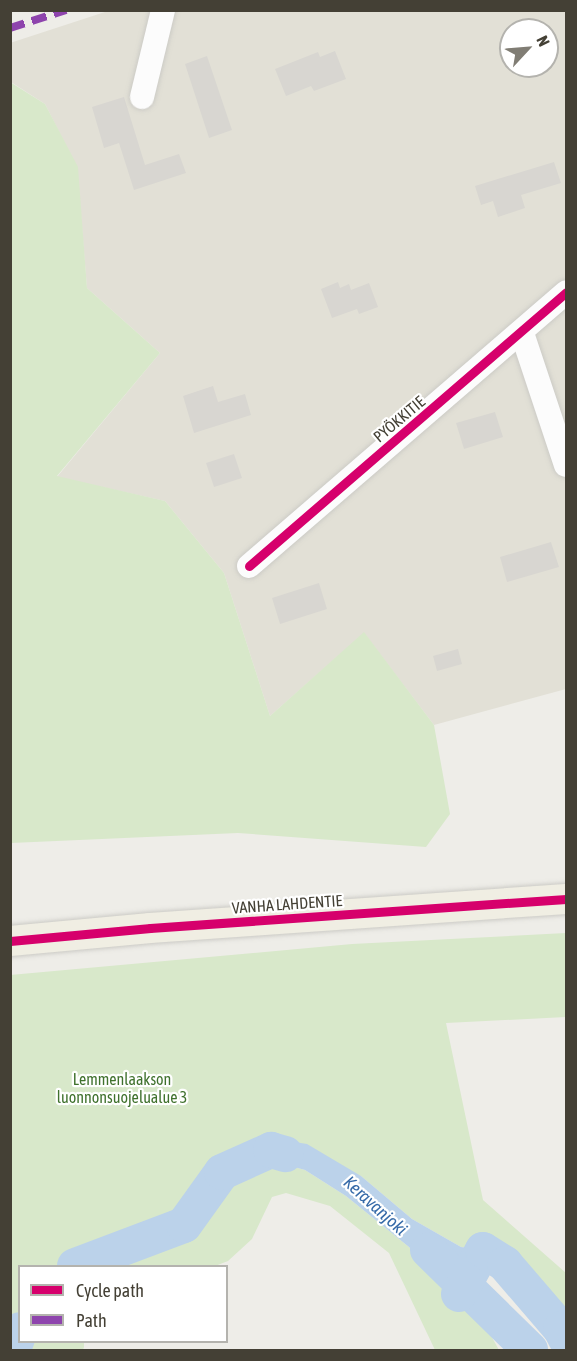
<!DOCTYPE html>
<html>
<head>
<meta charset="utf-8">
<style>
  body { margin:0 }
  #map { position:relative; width:577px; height:1361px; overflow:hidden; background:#eeede8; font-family:"Asap Condensed",sans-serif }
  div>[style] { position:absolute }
  .residential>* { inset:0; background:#e2e0d6 }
  .green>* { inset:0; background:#d8e8ca }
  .water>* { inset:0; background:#bbd2ea }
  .river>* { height:36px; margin:-18px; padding:0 18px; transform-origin:18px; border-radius:18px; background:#bbd2ea }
  .building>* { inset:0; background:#d8d6d1 }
  .roads { filter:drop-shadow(0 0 2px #cccbc6) drop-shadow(0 0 2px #cccbc6) }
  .minor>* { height:24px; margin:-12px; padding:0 12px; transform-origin:12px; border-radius:12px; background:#fcfcfc }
  .major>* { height:30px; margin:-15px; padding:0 15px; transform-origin:15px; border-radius:15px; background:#f0eee3 }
  .quiet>* { height:8px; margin-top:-4px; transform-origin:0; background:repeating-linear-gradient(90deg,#8e44ad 0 15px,transparent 0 23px) }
  .cycleway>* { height:9px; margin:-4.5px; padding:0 4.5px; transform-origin:4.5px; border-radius:4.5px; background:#d6006c }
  span { translate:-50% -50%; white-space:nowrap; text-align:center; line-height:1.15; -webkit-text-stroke:4.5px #fff; paint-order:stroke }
  .street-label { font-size:16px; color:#444035 }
  .park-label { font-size:16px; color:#3f712d }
  .water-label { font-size:18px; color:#366aa8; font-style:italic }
  .frame { position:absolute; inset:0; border:12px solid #444035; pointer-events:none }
  .legend { position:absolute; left:18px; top:1265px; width:210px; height:78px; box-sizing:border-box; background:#fff; border:2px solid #b4b3ae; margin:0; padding:8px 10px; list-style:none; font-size:18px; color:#444035 }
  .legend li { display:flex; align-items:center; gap:12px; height:30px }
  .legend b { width:30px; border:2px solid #b4b3ae }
  .north { position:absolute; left:499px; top:18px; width:60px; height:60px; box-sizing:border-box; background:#fff; border:2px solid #b4b3ae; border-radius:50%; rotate:64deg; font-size:16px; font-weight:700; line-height:24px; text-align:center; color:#444035 }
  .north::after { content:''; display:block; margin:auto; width:21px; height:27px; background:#807d74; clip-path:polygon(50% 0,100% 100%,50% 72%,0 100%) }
</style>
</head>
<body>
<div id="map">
  <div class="residential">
    <div style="clip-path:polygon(evenodd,108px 11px,566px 11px,566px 689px,434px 725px,364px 633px,270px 716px,224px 573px,165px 501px,57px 477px,160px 353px,87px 288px,77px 167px,45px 104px,11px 82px,10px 43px,108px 11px,511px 30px,547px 30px,547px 66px,511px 66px,511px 30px)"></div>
  </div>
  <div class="green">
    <div style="clip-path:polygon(10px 82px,45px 104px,78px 167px,87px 288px,160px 353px,57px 476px,165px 501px,224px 573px,270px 716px,364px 632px,434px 725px,450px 814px,426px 847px,238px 833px,11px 843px)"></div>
    <div style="clip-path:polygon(566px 933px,566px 1017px,446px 1023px,483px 1200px,566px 1273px,566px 1339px,561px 1329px,504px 1264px,483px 1250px,461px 1247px,412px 1219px,361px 1176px,276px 1162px,305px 1170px,346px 1196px,409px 1247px,489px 1332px,499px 1350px,435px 1350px,389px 1253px,330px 1206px,286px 1193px,272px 1197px,252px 1239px,228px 1261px,215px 1266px,20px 1266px,20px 1342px,84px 1342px,84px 1347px,83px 1350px,11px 1350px,10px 975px,352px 944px)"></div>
  </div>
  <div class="water">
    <div style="clip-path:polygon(264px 1137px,307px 1144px,361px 1176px,412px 1219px,461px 1247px,483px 1250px,456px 1298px,409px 1247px,346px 1196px,305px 1170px,276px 1162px,246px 1173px,232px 1156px)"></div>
  </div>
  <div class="river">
    <div style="left:428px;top:1250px;width:143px;rotate:44.4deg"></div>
    <div style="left:75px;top:1266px;width:116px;rotate:-20.6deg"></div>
    <div style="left:184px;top:1225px;width:65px;rotate:-54.4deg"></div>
    <div style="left:222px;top:1172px;width:54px;rotate:-24.2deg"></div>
    <div style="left:271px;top:1150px;width:15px;rotate:16deg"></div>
    <div style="left:459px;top:1294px;width:50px;rotate:-61.4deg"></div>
    <div style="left:483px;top:1250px;width:26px;rotate:32deg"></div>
    <div style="left:505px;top:1264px;width:86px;rotate:49.3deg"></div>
    <div style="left:561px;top:1329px;width:11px;rotate:63deg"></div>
    <div style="left:13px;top:1350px;width:21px;rotate:-71deg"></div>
  </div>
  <div class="building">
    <div style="clip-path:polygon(335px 51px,346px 79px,314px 91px,311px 86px,286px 96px,275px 69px,318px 52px,320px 57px)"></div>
    <div style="clip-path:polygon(207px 56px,232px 130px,209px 138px,185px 64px)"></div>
    <div style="clip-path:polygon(124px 97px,145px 165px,179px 154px,186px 173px,134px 190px,119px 143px,104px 148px,92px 107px)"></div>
    <div style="clip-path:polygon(554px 162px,561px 183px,521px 195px,525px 208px,498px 217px,493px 201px,481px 205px,475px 186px)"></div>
    <div style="clip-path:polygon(338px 282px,340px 288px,349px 284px,351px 290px,369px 283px,378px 307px,359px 314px,357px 309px,332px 318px,321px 289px)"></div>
    <div style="clip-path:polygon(213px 386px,218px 402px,245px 394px,251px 415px,194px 433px,183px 396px)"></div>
    <div style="clip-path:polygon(495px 412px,503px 437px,464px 449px,456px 423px)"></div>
    <div style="clip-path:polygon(234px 454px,242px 478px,214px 487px,206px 463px)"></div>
    <div style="clip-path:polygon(551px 542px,559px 567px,507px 582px,500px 557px)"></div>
    <div style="clip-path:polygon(319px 583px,327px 609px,280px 624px,272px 598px)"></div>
    <div style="clip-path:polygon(458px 649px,462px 664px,437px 671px,433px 656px)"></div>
  </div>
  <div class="roads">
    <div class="minor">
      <div style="left:142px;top:97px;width:89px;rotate:-76.4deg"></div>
      <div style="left:522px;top:333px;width:139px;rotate:71.6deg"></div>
      <div style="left:249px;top:566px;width:419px;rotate:-40.8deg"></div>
    </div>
    <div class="major">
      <div style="left:10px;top:941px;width:141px;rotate:-5.3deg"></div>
      <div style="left:150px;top:928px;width:417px;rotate:-4deg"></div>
    </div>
  </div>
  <div class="quiet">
    <div style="left:10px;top:28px;width:59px;rotate:-17.8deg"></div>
  </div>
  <div class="cycleway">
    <div style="left:249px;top:566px;width:419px;rotate:-40.8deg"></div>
    <div style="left:10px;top:941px;width:141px;rotate:-5.3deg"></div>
    <div style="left:150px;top:928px;width:417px;rotate:-4deg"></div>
  </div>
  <div class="street-label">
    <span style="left:399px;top:419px;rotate:-40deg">PYÖKKITIE</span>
    <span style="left:287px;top:904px;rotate:-4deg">VANHA LAHDENTIE</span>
  </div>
  <div class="park-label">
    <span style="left:122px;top:1088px">Lemmenlaakson<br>luonnonsuojelualue 3</span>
  </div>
  <div class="water-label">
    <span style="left:375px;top:1206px;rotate:42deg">Keravanjoki</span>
  </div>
  <div class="frame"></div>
  <ul class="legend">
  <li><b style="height:8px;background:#d6006c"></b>Cycle path</li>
  <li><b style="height:8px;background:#8e44ad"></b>Path</li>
  </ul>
  <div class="north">N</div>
</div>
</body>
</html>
